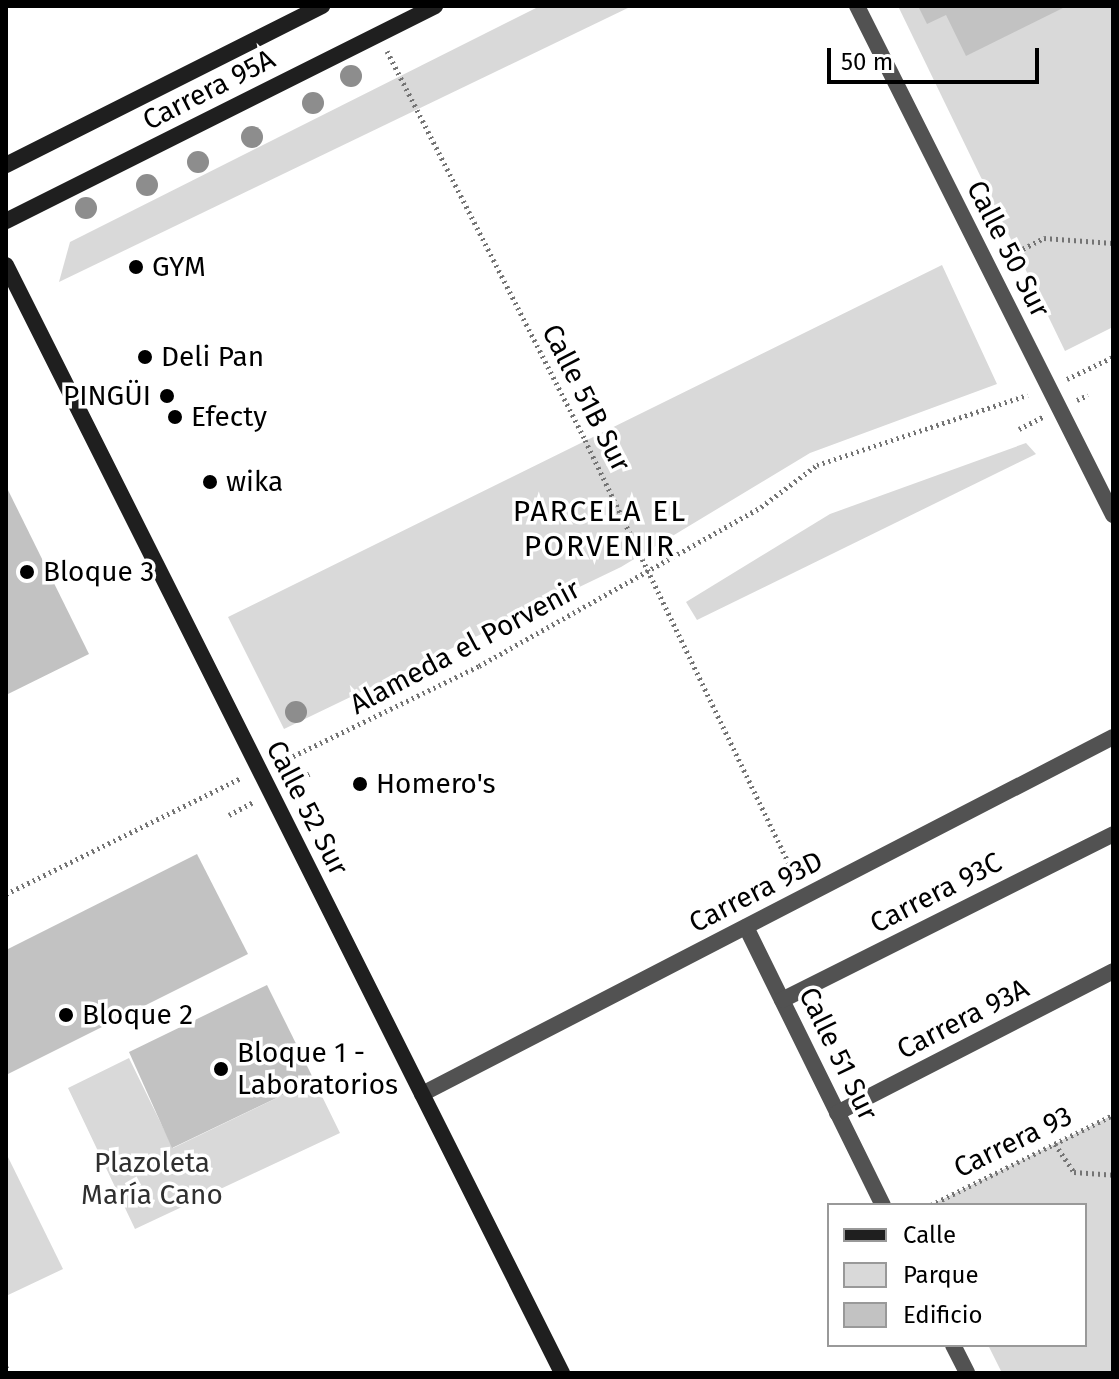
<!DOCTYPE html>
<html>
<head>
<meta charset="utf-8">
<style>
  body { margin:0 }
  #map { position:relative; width:1119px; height:1379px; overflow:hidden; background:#fff; font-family:"Fira Sans",sans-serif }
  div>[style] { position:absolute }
  .green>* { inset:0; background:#d9d9d9 }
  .building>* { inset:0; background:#c2c2c2 }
  .path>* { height:5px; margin-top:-2.5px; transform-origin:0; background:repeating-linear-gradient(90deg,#747474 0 2px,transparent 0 6px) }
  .street>* { height:16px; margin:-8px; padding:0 8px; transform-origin:8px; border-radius:8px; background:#525252 }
  .secondary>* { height:16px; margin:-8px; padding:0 8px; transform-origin:8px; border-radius:8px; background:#1f1f1f }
  .trees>* { width:22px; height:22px; margin:-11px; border-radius:50%; background:#8d8d8d }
  .dots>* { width:22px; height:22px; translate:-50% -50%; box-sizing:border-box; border:4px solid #fff; border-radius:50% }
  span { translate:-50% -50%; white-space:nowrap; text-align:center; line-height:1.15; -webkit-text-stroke:7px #fff; paint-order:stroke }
  .street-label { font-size:28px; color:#000 }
  .poi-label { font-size:28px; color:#000 }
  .left { translate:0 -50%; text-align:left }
  .right { translate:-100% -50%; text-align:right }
  .park-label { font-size:28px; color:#303030 }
  .neighbourhood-label { font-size:30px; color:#000; letter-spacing:2px }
  .frame { position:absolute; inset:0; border:8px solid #000; pointer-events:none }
  .legend { position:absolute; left:827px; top:1203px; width:260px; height:144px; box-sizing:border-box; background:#fff; border:2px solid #999; margin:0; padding:10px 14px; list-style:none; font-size:24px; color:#000 }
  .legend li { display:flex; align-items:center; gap:16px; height:40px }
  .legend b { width:40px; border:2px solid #999 }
  .scale { position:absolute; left:827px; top:48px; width:212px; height:36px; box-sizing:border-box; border:4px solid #000; border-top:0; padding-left:10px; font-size:24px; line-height:28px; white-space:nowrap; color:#000; -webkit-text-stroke:6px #fff; paint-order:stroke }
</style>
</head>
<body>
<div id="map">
  <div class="green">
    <div style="clip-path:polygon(540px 6px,632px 6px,59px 282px,70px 242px)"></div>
    <div style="clip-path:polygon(898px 6px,1113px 6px,1113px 327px,1065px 351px)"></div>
    <div style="clip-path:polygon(942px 265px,997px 384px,810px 453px,621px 567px,284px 729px,228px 617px)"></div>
    <div style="clip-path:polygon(1026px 443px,1036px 454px,697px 620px,686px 602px,830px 514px)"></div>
    <div style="clip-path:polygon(129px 1058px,173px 1148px,314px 1080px,340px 1133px,135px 1229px,68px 1088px)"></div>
    <div style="clip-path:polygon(1113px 1115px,1113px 1373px,1002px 1373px,988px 1345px,1085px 1345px,1085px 1205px,931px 1205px)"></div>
    <div style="clip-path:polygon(6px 1153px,63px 1269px,6px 1296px)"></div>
  </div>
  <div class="building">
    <div style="clip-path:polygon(918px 6px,1067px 6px,966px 56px,946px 15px,927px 24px)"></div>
    <div style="clip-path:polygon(6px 486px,89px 654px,6px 695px)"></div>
    <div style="clip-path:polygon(197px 854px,248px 954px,6px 1075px,6px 950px)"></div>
    <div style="clip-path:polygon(267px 985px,314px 1080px,172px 1148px,129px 1052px)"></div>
  </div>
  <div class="path">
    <div style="left:387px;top:51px;width:436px;rotate:63deg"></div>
    <div style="left:585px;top:440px;width:486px;rotate:64.3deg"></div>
    <div style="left:1007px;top:257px;width:42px;rotate:-27.2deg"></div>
    <div style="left:1044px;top:238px;width:69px;rotate:4.1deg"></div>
    <div style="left:1067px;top:379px;width:51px;rotate:-25.6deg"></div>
    <div style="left:1077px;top:400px;width:12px;rotate:-24deg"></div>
    <div style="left:1019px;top:429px;width:27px;rotate:-27deg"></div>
    <div style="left:277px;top:764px;width:225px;rotate:-25.9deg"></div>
    <div style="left:479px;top:666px;width:324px;rotate:-29.4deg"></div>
    <div style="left:761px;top:507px;width:70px;rotate:-36.9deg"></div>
    <div style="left:817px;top:465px;width:222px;rotate:-18.4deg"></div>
    <div style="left:287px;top:785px;width:25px;rotate:-27deg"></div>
    <div style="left:229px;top:815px;width:27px;rotate:-28deg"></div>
    <div style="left:6px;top:894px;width:262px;rotate:-26.3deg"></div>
    <div style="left:1055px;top:1144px;width:34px;rotate:56deg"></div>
    <div style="left:1074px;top:1172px;width:39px;rotate:4deg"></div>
    <div style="left:931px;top:1205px;width:203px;rotate:-26.3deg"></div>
    <div style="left:6px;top:1367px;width:7px;rotate:63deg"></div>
  </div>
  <div class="street">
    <div style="left:857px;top:6px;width:570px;rotate:63.3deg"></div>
    <div style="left:746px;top:927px;width:310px;rotate:63.8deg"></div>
    <div style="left:782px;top:1000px;width:370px;rotate:-26.6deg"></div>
    <div style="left:422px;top:1094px;width:778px;rotate:-27.32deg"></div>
    <div style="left:837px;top:1113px;width:310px;rotate:-27.2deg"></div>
    <div style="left:953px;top:1345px;width:31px;rotate:63deg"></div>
  </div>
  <div class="secondary">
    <div style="left:6px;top:165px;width:354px;rotate:-26.7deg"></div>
    <div style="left:6px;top:221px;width:480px;rotate:-26.6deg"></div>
    <div style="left:6px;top:265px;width:1240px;rotate:63.35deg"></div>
  </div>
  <div class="trees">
    <div style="left:351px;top:76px"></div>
    <div style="left:313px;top:103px"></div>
    <div style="left:252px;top:137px"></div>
    <div style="left:198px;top:162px"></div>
    <div style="left:147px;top:185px"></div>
    <div style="left:86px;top:208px"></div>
    <div style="left:296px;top:712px"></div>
  </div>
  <div class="dots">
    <div style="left:136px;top:267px;background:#000"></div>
    <div style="left:145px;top:357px;background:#000"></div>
    <div style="left:167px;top:396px;background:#000"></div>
    <div style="left:175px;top:417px;background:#000"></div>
    <div style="left:210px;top:482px;background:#000"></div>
    <div style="left:27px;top:572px;background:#000"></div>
    <div style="left:360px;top:784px;background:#000"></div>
    <div style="left:66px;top:1015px;background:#000"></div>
    <div style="left:221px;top:1069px;background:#000"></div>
  </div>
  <div class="street-label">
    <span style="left:209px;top:90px;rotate:-27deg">Carrera 95A</span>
    <span style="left:1008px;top:249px;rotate:63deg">Calle 50 Sur</span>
    <span style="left:586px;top:398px;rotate:63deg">Calle 51B Sur</span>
    <span style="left:465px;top:647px;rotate:-28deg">Alameda el Porvenir</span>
    <span style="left:307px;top:808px;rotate:63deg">Calle 52 Sur</span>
    <span style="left:756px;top:892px;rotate:-27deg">Carrera 93D</span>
    <span style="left:936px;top:893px;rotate:-27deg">Carrera 93C</span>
    <span style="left:963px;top:1019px;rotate:-27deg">Carrera 93A</span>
    <span style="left:838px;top:1054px;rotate:64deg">Calle 51 Sur</span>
    <span style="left:1013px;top:1142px;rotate:-26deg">Carrera 93</span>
  </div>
  <div class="poi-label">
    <span class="left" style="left:152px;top:267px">GYM</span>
    <span class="left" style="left:161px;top:357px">Deli Pan</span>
    <span class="right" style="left:151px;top:396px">PINGÜI</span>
    <span class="left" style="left:191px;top:417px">Efecty</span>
    <span class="left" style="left:226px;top:482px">wika</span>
    <span class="left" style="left:43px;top:572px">Bloque 3</span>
    <span class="left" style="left:376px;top:784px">Homero's</span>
    <span class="left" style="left:82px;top:1015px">Bloque 2</span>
    <span class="left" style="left:237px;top:1069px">Bloque 1 -<br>Laboratorios</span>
  </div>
  <div class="park-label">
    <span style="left:152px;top:1179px">Plazoleta<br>María Cano</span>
  </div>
  <div class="neighbourhood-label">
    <span style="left:600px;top:528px">PARCELA EL<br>PORVENIR</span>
  </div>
  <div class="frame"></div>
  <ul class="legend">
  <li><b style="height:10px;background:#1f1f1f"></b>Calle</li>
  <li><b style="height:22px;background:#d9d9d9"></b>Parque</li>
  <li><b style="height:22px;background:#c2c2c2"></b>Edificio</li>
  </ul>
  <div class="scale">50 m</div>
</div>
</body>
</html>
